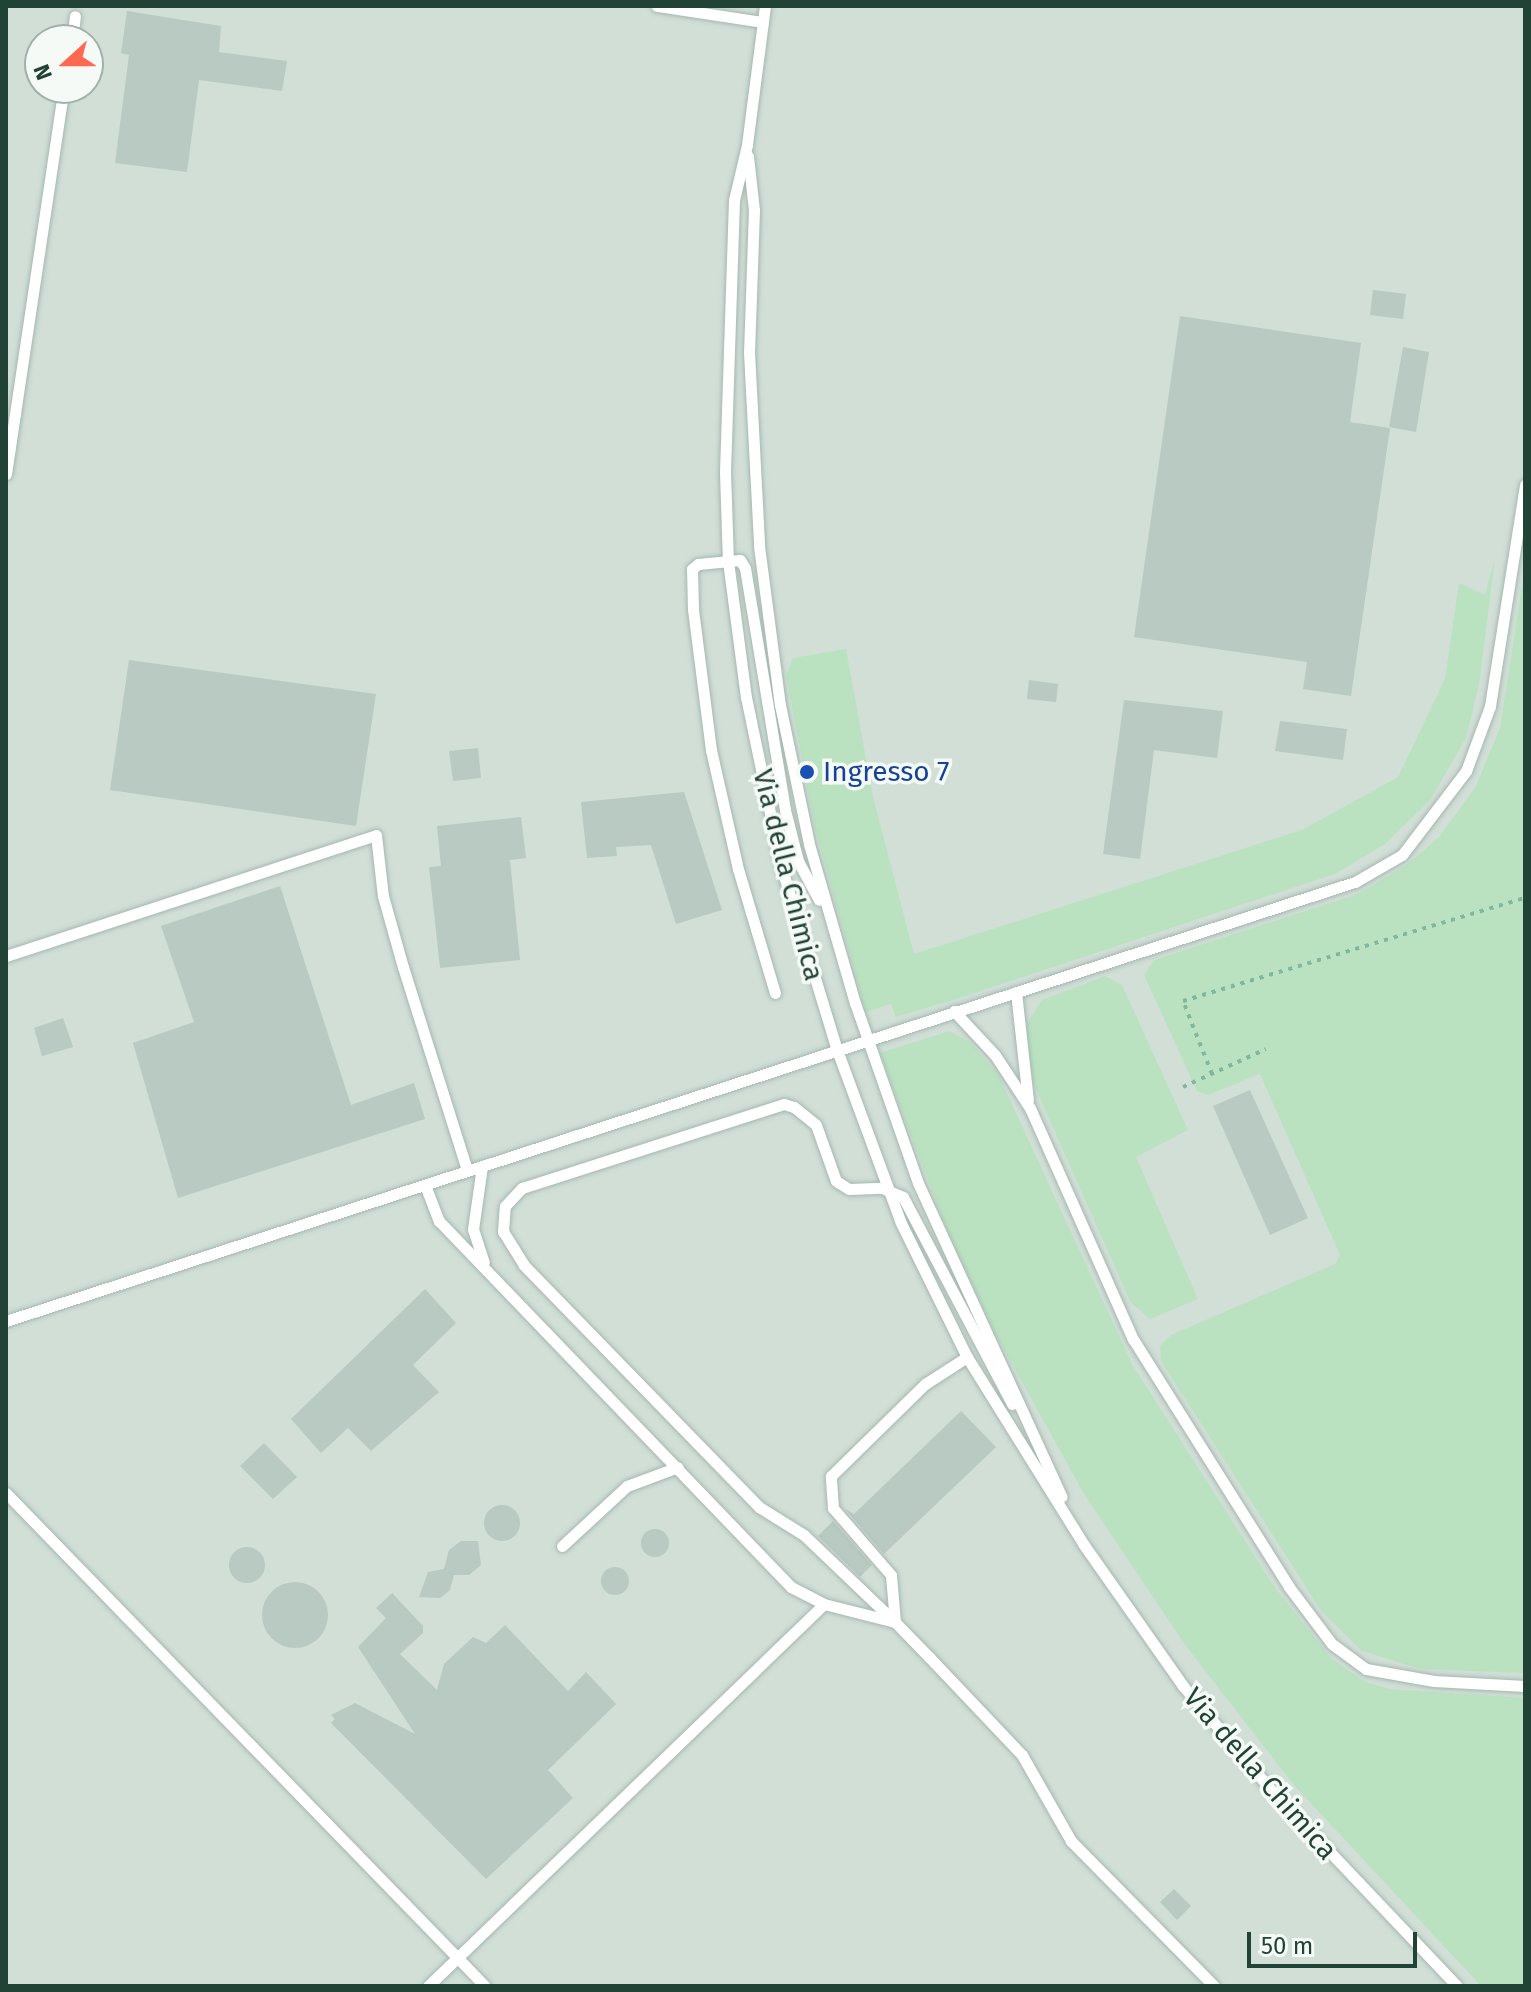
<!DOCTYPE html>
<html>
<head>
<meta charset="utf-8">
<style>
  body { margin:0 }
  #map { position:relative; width:1531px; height:1992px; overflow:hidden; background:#e4efe9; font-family:"Fira Sans",sans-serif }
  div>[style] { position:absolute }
  .built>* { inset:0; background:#d1dfd7 }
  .green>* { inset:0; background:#bae2c1 }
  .building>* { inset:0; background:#b8cac1 }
  .round { border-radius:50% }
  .path>* { height:4px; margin-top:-2px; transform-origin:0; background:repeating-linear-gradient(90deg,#81b69f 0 4px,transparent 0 10px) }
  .roads { filter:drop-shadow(0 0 2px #a6b8b0) drop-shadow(0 0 2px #a6b8b0) }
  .service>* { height:11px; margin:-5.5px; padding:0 5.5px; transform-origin:5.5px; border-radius:5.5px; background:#fff }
  .dots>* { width:22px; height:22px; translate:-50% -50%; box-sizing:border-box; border:4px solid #f5faf7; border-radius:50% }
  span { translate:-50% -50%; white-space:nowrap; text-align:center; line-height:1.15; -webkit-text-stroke:7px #f5faf7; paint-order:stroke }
  .transit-label { font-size:28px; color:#164399 }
  .left { translate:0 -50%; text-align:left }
  .street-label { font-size:28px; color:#214336 }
  .frame { position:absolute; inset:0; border:8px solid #214336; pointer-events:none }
  .north { position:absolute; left:24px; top:24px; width:80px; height:80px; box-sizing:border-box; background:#f5faf7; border:2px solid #a0b1aa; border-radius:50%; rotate:249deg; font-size:22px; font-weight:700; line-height:32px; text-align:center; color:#214336 }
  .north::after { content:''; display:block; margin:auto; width:28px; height:36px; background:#ff6951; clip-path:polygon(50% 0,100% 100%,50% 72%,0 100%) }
  .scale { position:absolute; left:1247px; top:1932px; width:170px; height:36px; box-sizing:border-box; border:4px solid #214336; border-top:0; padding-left:10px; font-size:24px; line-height:28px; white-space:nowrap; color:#214336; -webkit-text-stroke:6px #f5faf7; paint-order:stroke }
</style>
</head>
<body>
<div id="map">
  <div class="built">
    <div style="clip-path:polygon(evenodd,6px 6px,1525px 6px,1525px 1986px,6px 1986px,6px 6px,40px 40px,88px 40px,88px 88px,40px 88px,40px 40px)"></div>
  </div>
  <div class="green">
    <div style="clip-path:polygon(1495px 558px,1479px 685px,1466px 738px,1431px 799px,1385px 844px,1335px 874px,950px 1001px,896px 1017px,891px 1004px,866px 1012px,815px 828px,786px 675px,793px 658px,846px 649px,873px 797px,914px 954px,1302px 830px,1398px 777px,1445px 679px,1459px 583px,1485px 595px)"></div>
    <div style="clip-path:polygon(1525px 567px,1525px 1673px,1420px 1669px,1362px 1651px,1322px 1612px,1161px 1361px,1160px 1346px,1171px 1335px,1335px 1264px,1340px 1255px,1260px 1074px,1208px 1095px,1197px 1091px,1144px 975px,1154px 960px,1358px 894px,1409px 863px,1439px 837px,1475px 788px,1500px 728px)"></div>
    <div style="clip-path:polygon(1105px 976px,1122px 985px,1188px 1130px,1136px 1157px,1198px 1299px,1150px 1319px,1131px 1303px,1035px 1087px,1028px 1058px,1027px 1023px,1042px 1000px)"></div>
    <div style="clip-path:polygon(949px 1031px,970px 1042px,998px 1074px,1132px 1364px,1275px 1588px,1331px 1658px,1365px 1682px,1390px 1689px,1525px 1698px,1525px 1986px,1481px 1986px,1293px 1784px,1186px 1646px,1084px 1494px,995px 1333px,947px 1230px,880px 1053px)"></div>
  </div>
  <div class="building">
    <div style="clip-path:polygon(127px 11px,221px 26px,219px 52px,287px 61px,282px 91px,199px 80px,187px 172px,115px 163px,129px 55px,121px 53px)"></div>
    <div style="clip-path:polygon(1373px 290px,1406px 294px,1403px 319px,1370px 315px)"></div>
    <div style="clip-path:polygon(1180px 316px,1361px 343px,1350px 422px,1390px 428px,1351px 696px,1303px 689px,1307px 662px,1134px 637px)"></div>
    <div style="clip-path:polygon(1403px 347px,1429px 352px,1416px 432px,1389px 427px)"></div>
    <div style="clip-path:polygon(129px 660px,376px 694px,356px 826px,110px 790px)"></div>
    <div style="clip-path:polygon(1029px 680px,1058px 684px,1056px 702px,1027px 699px)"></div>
    <div style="clip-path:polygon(1124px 700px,1223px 711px,1217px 758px,1154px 750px,1140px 859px,1103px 854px)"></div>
    <div style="clip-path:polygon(1280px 721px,1347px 729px,1343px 760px,1275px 751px)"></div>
    <div style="clip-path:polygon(478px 748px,481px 778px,453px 781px,449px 751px)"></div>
    <div style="clip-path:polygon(684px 792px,722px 910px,676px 924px,651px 845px,616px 847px,617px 856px,587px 858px,581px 802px)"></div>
    <div style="clip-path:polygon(521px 817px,526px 858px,510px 860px,520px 960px,440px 968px,429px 867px,441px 866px,437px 826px)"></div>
    <div style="clip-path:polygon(280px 886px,351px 1105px,414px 1083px,425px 1119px,178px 1198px,133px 1043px,194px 1022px,161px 926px)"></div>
    <div style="clip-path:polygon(63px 1018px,73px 1047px,42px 1056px,34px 1028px)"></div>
    <div style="clip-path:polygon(1250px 1090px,1308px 1218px,1270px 1235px,1213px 1106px)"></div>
    <div style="clip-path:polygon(425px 1289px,456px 1323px,413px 1365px,439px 1392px,371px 1451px,348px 1428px,321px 1453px,291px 1419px)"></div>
    <div style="clip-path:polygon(961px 1411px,996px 1447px,884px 1554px,845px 1509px,854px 1514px)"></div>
    <div style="clip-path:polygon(264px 1443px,297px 1477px,273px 1499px,240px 1466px)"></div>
    <div class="round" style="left:484px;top:1505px;width:36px;height:36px"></div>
    <div style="clip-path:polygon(833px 1521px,872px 1565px,860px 1577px,818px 1536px)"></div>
    <div class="round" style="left:641px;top:1529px;width:28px;height:28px"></div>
    <div style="clip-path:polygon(461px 1541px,478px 1541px,481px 1565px,469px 1575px,454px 1575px,450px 1590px,440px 1598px,419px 1597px,428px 1572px,444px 1569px,449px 1550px)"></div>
    <div class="round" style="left:229px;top:1547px;width:36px;height:36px"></div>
    <div class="round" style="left:601px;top:1567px;width:28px;height:28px"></div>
    <div class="round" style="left:262px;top:1582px;width:66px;height:66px"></div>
    <div style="clip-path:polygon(392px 1593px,423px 1626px,423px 1633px,400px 1654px,437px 1690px,444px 1664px,473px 1637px,486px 1643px,505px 1625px,568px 1691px,586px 1672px,616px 1704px,548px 1770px,573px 1798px,486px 1879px,331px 1723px,335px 1719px,331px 1715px,355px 1703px,415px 1734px,358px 1647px,386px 1618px,376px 1608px)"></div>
    <div style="clip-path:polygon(1174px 1889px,1191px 1906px,1177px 1920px,1160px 1902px)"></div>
  </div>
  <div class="path">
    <div style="left:1212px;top:1074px;width:79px;rotate:-111.7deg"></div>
    <div style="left:1183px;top:1001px;width:357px;rotate:-16.8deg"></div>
    <div style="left:1183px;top:1087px;width:91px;rotate:-24.6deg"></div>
  </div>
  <div class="roads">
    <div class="service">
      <div style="left:657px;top:6px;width:107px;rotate:8.6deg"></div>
      <div style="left:765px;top:6px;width:140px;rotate:97.4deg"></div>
      <div style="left:747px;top:145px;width:57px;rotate:103.3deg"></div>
      <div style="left:734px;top:200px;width:272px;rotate:91.9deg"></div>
      <div style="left:725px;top:472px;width:89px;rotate:88.1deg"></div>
      <div style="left:728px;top:561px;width:137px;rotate:82.5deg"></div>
      <div style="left:746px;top:697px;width:173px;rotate:78.3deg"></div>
      <div style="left:781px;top:866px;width:192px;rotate:73.1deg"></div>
      <div style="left:837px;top:1050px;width:184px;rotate:69.7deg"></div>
      <div style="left:901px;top:1223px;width:149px;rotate:63.8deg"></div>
      <div style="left:967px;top:1357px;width:221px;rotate:58.1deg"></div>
      <div style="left:1084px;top:1545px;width:172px;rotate:54.9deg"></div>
      <div style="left:1183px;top:1686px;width:139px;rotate:49.7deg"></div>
      <div style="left:1273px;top:1792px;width:267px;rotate:46.5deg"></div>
      <div style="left:72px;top:40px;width:24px;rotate:-83deg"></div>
      <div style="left:748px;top:156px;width:54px;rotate:83.7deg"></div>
      <div style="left:754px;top:210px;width:142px;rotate:92deg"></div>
      <div style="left:749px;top:352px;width:194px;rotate:87deg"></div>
      <div style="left:759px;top:546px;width:160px;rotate:82.5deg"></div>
      <div style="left:780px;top:705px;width:142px;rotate:78.2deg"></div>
      <div style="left:809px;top:844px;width:166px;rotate:73.9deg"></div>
      <div style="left:855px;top:1003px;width:191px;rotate:70.7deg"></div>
      <div style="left:918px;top:1183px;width:345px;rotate:65.4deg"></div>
      <div style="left:6px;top:474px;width:390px;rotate:-81.5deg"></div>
      <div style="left:6px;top:956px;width:389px;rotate:-18.1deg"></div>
      <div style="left:376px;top:835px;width:61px;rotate:83.5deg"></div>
      <div style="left:383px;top:896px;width:74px;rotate:74.3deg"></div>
      <div style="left:403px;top:967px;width:213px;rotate:72.5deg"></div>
      <div style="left:1016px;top:992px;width:109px;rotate:83.7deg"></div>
      <div style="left:775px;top:993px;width:129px;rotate:-106.6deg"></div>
      <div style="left:738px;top:869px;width:122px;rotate:-102.8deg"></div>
      <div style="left:711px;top:750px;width:142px;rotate:-97.3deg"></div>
      <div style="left:693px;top:609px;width:40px;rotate:-91.4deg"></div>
      <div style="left:692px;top:569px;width:8px;rotate:-40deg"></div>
      <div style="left:698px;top:564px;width:42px;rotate:-5.4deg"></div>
      <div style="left:740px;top:560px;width:9px;rotate:58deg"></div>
      <div style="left:745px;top:568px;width:245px;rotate:80.6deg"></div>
      <div style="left:785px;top:810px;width:53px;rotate:75.7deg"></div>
      <div style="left:798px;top:861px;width:44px;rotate:61.7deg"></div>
      <div style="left:954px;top:1011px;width:60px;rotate:47deg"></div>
      <div style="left:995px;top:1055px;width:64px;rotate:56.6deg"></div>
      <div style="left:1030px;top:1108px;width:253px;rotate:66deg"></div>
      <div style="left:1133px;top:1339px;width:293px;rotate:57.8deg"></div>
      <div style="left:1289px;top:1587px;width:71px;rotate:53deg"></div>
      <div style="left:1332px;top:1644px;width:42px;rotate:36.3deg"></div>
      <div style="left:1366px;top:1669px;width:69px;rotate:10deg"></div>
      <div style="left:1434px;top:1681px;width:91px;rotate:3.1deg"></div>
      <div style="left:482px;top:1166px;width:64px;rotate:98.1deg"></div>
      <div style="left:473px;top:1229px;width:35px;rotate:72deg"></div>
      <div style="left:425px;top:1185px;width:39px;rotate:69deg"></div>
      <div style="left:439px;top:1221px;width:508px;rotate:46.12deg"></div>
      <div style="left:791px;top:1587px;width:37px;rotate:27deg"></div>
      <div style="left:824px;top:1604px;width:73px;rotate:14.2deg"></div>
      <div style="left:895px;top:1622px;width:50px;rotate:45.8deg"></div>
      <div style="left:930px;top:1658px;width:134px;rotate:46.5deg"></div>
      <div style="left:1022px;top:1755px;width:99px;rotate:60.3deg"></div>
      <div style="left:1071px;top:1841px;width:204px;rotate:45.4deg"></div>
      <div style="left:6px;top:1321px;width:1419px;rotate:-18.03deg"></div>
      <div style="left:1355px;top:882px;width:54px;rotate:-29.9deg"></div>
      <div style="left:1402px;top:855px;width:106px;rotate:-52.7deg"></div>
      <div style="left:1466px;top:771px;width:69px;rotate:-69.7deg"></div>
      <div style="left:1490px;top:706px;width:224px;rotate:-81deg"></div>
      <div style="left:6px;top:1493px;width:687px;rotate:45.83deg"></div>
      <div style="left:562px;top:1546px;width:88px;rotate:-42.7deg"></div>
      <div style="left:627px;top:1486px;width:54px;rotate:-20.4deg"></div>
      <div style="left:895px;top:1622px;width:126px;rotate:-136.3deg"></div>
      <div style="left:804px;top:1535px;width:53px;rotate:-148.1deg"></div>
      <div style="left:759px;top:1507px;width:337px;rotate:-134.2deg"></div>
      <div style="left:524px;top:1265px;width:39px;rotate:-122deg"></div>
      <div style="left:503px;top:1232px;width:26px;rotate:-86deg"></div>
      <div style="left:505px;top:1206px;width:25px;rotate:-47deg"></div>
      <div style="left:522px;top:1188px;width:275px;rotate:-17.8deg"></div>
      <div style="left:784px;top:1104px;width:10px;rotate:17deg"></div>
      <div style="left:794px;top:1107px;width:28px;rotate:39deg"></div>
      <div style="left:816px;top:1125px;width:59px;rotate:70.3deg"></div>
      <div style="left:836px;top:1181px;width:15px;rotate:32deg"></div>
      <div style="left:849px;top:1189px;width:33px;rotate:-2deg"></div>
      <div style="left:882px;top:1188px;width:23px;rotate:23deg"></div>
      <div style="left:903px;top:1197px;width:234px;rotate:62.2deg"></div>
      <div style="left:895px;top:1622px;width:47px;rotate:-94.9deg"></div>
      <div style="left:891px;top:1575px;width:89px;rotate:-130.9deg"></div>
      <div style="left:833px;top:1508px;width:32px;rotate:-94deg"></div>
      <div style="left:831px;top:1476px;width:132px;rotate:-44.4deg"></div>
      <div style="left:925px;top:1384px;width:50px;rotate:-32.7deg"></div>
      <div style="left:428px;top:1986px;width:550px;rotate:-43.97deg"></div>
    </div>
  </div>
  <div class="dots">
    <div style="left:807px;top:772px;background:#1a4fb4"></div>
  </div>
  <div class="transit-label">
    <span class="left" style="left:823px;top:772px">Ingresso 7</span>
  </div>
  <div class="street-label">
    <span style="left:788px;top:875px;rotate:76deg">Via della Chimica</span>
    <span style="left:1260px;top:1774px;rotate:49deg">Via della Chimica</span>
  </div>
  <div class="frame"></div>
  <div class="north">N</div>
  <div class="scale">50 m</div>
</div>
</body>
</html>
